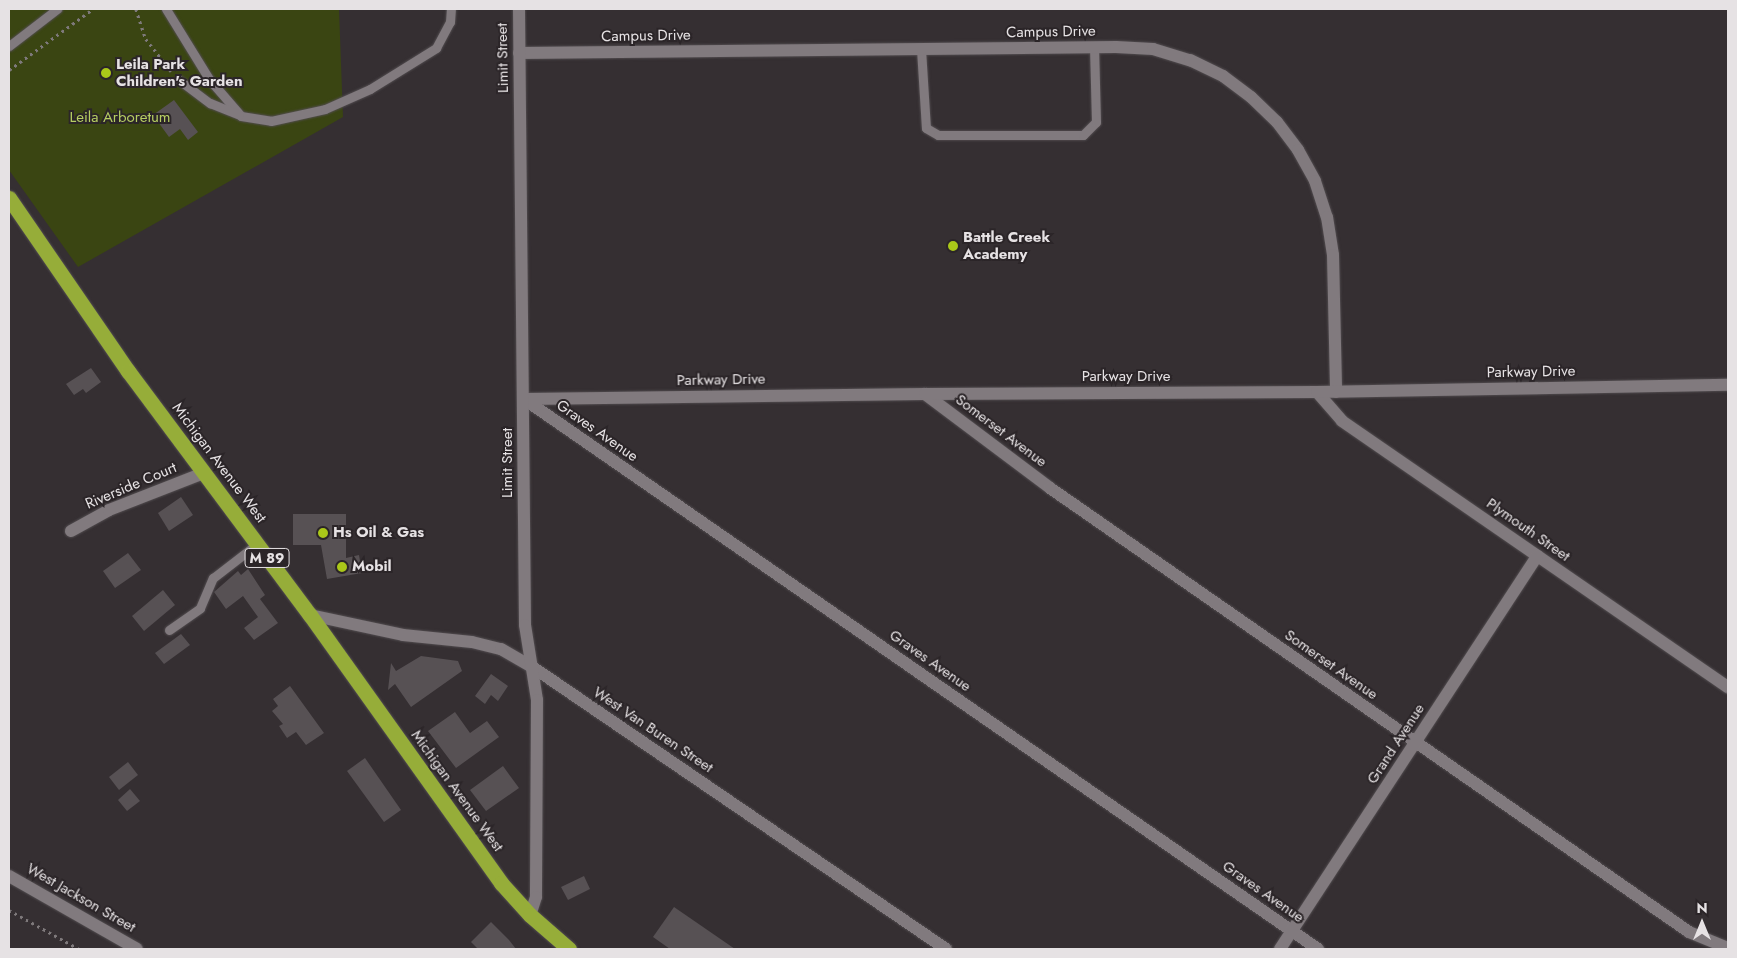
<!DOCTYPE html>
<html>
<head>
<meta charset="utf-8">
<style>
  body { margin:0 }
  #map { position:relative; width:1737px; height:958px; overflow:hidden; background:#352f32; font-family:Jost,sans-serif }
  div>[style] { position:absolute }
  .green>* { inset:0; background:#3a4512 }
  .building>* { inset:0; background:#575154 }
  .path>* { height:2.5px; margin-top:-1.25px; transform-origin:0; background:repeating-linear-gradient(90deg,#7e797b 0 2.5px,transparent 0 6.5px) }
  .roads { filter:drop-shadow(0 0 1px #514c4f) drop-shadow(0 0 1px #514c4f) }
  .lane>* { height:9px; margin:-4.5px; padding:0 4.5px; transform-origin:4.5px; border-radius:4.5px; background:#817a7e }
  .street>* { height:12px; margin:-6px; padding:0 6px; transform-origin:6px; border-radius:6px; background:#817a7e }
  .secondary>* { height:12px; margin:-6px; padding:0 6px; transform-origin:6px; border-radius:6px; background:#817a7e }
  .highway>* { height:15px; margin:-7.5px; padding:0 7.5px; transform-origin:7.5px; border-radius:7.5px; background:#96ad39 }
  .dots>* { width:14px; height:14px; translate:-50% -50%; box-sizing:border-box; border:2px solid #2b2528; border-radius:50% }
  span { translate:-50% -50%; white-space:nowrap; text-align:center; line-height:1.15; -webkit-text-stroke:4px #2b2528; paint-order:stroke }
  .shield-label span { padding:1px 4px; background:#2b2528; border:1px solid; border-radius:4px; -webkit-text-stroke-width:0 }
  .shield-label { font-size:14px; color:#e6e2e4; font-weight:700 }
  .street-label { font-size:15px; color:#e6e2e4 }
  .poi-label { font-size:15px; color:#e6e2e4; font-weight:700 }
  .left { translate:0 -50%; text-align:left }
  .park-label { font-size:15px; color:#b6ce62 }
  .frame { position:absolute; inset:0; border:10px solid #e6e2e4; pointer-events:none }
  .north { position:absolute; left:1677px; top:898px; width:50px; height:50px; -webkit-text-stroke:4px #2b2528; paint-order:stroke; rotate:0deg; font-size:14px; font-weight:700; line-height:20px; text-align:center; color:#e6e2e4 }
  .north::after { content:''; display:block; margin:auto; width:18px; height:22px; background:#e6e2e4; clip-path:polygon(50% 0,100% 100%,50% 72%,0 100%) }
</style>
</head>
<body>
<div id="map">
  <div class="green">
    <div style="clip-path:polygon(9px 9px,339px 9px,343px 117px,78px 267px,9px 170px)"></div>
  </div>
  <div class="building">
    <div style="clip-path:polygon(174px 100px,198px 132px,188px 140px,180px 129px,169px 137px,153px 115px)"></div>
    <div style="clip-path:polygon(91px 368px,101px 382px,86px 393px,83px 389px,74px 395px,66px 384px)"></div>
    <div style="clip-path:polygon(181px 497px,193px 515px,169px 531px,158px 513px)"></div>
    <div style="clip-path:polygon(293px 514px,346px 514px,346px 558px,359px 555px,362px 573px,327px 579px,321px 545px,293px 545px)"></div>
    <div style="clip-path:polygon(128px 553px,141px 570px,115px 588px,103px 571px)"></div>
    <div style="clip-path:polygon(248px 569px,265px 595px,260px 599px,278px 623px,254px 640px,244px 628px,258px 617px,243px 596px,226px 609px,214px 592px,238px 571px,241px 575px)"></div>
    <div style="clip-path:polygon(163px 590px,175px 605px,144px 631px,132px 616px)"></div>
    <div style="clip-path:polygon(181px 634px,190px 645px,164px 664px,155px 653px)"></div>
    <div style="clip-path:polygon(421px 656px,458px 661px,462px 671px,411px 707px,395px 684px,388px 690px,391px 663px,396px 671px)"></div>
    <div style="clip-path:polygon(491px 674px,508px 686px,498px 701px,491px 695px,485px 704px,475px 696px)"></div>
    <div style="clip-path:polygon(290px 686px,324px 733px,306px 745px,296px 732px,287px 738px,279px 726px,283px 724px,272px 711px,278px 706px,273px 699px)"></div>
    <div style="clip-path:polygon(455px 712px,470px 733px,487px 721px,499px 737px,456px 768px,428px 731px)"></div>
    <div style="clip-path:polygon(365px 758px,401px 810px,384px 822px,347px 771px)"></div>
    <div style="clip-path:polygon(128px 762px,138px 775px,119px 790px,109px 777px)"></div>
    <div style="clip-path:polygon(503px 766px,519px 788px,486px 811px,470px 790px)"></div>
    <div style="clip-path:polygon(130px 789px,140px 801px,127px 811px,118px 800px)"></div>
    <div style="clip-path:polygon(584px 876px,590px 889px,568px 900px,561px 887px)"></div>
    <div style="clip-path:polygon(674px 907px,735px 949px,670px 949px,653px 937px)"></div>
    <div style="clip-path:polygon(491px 922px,509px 940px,516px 949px,478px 949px,471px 942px)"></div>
  </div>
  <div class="path">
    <div style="left:136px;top:9px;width:32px;rotate:72deg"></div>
    <div style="left:146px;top:39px;width:41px;rotate:52deg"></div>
    <div style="left:9px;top:70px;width:104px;rotate:-36deg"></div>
    <div style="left:9px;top:910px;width:80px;rotate:29.1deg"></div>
  </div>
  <div class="roads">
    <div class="lane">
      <div style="left:166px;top:9px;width:82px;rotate:58.4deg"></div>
      <div style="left:209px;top:79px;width:49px;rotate:49.1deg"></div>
      <div style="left:241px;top:116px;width:30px;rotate:9deg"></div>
      <div style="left:271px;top:121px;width:55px;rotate:-12.5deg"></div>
      <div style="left:325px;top:109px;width:49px;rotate:-24deg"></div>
      <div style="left:370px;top:89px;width:78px;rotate:-31.8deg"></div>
      <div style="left:436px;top:48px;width:30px;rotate:-62deg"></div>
      <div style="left:450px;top:22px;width:13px;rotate:-86deg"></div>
      <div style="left:9px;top:46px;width:61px;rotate:-37.6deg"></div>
      <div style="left:921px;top:49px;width:79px;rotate:86.4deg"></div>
      <div style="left:926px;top:128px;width:14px;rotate:30deg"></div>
      <div style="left:938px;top:135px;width:145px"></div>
      <div style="left:1083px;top:135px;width:18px;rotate:-45deg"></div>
      <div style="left:1096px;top:122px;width:74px;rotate:-91.5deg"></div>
      <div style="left:179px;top:80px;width:39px;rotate:37deg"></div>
      <div style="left:210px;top:103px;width:31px;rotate:22deg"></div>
      <div style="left:169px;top:630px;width:38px;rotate:-35deg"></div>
      <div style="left:200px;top:608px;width:33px;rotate:-67deg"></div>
      <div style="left:213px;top:578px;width:56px;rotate:-37.7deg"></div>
    </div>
    <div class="street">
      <div style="left:519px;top:53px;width:597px;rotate:-0.58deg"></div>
      <div style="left:1116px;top:47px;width:37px;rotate:3deg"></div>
      <div style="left:1153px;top:49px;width:39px;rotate:17deg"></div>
      <div style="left:1190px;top:60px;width:37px;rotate:26deg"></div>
      <div style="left:1223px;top:76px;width:35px;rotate:37deg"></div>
      <div style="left:1251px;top:97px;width:36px;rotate:44deg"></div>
      <div style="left:1277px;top:122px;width:35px;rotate:53deg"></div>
      <div style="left:1298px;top:150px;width:35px;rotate:61deg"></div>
      <div style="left:1315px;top:181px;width:38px;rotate:72deg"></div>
      <div style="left:1327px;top:217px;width:38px;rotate:81deg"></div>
      <div style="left:1333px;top:255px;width:137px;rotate:88.7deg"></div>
      <div style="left:1317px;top:392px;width:38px;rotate:49deg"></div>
      <div style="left:1342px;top:421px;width:469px;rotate:34.6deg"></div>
      <div style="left:925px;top:394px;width:156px;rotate:36.9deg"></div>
      <div style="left:1050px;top:488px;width:778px;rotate:34.79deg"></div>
      <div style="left:1689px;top:932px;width:42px;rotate:22.3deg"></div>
      <div style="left:524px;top:399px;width:401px;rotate:-0.7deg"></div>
      <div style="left:925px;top:394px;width:392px;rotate:-0.3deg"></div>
      <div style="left:1317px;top:392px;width:411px;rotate:-1deg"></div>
      <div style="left:524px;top:399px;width:966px;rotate:34.71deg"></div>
      <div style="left:71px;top:531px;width:43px;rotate:-28.9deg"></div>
      <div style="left:109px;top:510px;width:102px;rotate:-21.3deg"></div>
      <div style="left:310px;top:615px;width:95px;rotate:12.1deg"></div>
      <div style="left:403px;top:635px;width:69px;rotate:5.8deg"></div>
      <div style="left:472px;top:642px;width:30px;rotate:14deg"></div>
      <div style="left:501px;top:649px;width:34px;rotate:30deg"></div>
      <div style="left:531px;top:666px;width:502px;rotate:34.29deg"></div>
      <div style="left:1280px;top:949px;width:470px;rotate:-56.8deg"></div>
    </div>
    <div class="secondary">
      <div style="left:519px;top:9px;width:616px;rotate:89.44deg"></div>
      <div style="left:525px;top:625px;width:76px;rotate:80.9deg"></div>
      <div style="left:537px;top:700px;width:197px;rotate:90.3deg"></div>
      <div style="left:536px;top:897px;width:19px;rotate:108deg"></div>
      <div style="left:9px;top:876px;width:147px;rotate:29.7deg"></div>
    </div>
    <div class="highway">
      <div style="left:9px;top:198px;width:210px;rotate:55.5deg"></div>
      <div style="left:128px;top:371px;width:304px;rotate:53.3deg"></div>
      <div style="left:310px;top:615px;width:329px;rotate:54.5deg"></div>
      <div style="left:501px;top:883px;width:43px;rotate:47.8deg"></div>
      <div style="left:530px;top:915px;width:52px;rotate:41.1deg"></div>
    </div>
  </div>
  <div class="dots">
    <div style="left:106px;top:73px;background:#aac719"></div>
    <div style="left:953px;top:246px;background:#aac719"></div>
    <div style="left:323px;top:533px;background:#aac719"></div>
    <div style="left:342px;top:567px;background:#aac719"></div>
  </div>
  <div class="shield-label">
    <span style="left:267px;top:558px">M 89</span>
  </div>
  <div class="street-label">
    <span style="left:1051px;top:32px;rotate:-1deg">Campus Drive</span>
    <span style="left:646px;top:36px;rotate:-1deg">Campus Drive</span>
    <span style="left:503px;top:58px;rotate:-91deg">Limit Street</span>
    <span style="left:1531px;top:372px;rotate:-1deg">Parkway Drive</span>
    <span style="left:1126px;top:377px">Parkway Drive</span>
    <span style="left:721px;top:380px;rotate:-1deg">Parkway Drive</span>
    <span style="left:597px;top:431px;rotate:35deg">Graves Avenue</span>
    <span style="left:1001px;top:431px;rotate:37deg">Somerset Avenue</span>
    <span style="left:219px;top:463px;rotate:53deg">Michigan Avenue West</span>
    <span style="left:508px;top:463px;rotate:-90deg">Limit Street</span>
    <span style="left:131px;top:486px;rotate:-23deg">Riverside Court</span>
    <span style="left:1528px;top:530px;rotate:35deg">Plymouth Street</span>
    <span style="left:930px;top:661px;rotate:35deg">Graves Avenue</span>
    <span style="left:1331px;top:665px;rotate:35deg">Somerset Avenue</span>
    <span style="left:653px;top:730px;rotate:34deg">West Van Buren Street</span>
    <span style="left:1396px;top:744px;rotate:-57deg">Grand Avenue</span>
    <span style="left:457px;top:791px;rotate:54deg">Michigan Avenue West</span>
    <span style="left:1263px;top:892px;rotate:35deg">Graves Avenue</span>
    <span style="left:81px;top:898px;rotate:30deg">West Jackson Street</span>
  </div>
  <div class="poi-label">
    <span class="left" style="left:116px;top:73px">Leila Park<br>Children's Garden</span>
    <span class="left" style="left:963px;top:246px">Battle Creek<br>Academy</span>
    <span class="left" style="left:333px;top:533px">Hs Oil &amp; Gas</span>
    <span class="left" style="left:352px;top:567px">Mobil</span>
  </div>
  <div class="park-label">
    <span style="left:120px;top:118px">Leila Arboretum</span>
  </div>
  <div class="frame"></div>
  <div class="north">N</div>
</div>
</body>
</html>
